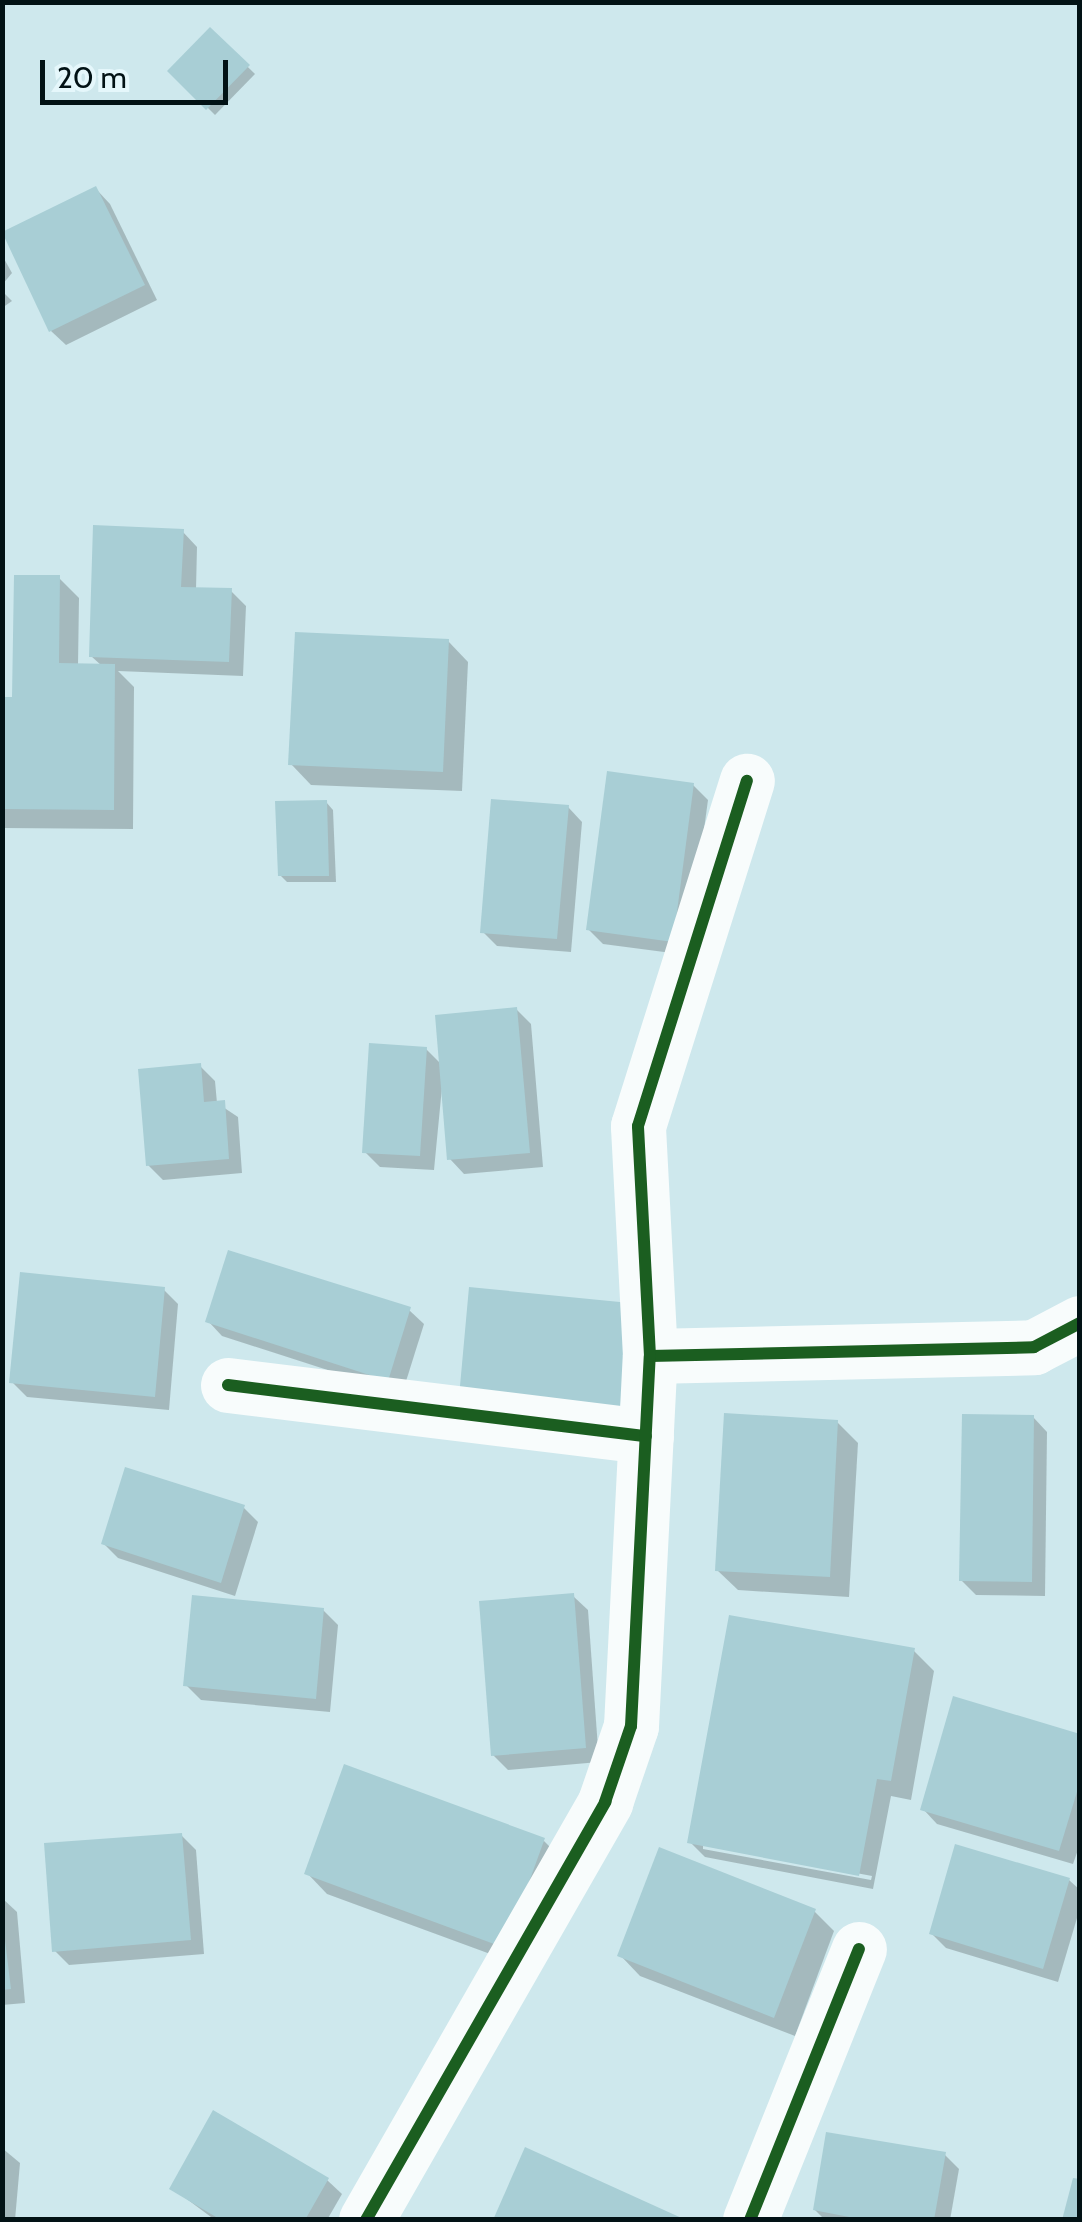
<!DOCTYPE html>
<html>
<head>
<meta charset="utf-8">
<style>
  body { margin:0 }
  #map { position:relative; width:1082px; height:2222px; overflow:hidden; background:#cee8ed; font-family:Cabin,sans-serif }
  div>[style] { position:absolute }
  .shadow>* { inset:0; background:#0003 }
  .building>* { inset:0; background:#a8ced5 }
  .minor>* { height:55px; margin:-27.5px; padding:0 27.5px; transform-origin:27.5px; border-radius:27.5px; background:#f8fcfc }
  .cycleway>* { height:12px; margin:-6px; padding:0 6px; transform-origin:6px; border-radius:6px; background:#1b5e20 }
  span { translate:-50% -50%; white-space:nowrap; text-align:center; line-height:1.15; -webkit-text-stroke:8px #e5f7fb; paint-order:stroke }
  .frame { position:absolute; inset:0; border:5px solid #021215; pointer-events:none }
  .scale { position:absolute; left:40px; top:60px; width:188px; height:45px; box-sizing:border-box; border:5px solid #021215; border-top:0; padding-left:12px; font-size:30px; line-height:35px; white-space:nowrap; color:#021215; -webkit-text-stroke:8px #e5f7fb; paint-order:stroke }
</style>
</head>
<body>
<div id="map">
  <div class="shadow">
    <div style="clip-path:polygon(210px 30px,255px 74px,215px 115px,171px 71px)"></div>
    <div style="clip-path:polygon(96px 189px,110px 204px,157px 300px,66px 345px,51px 331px)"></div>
    <div style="clip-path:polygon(2px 255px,12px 273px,2px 285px)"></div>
    <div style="clip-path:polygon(2px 291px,12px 301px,2px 308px)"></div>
    <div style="clip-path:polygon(183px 532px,197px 547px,196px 590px,231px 591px,246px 606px,243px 676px,118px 671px,134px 687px,133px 829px,2px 828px,2px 700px,15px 700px,59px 578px,79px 598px,78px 666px,102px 666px,91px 656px)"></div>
    <div style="clip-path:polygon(448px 641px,468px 662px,462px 791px,311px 785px,291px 764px)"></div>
    <div style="clip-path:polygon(693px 785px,708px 800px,687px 955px,603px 944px,589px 930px)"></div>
    <div style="clip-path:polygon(326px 802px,333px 810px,336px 882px,287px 882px,280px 875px)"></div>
    <div style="clip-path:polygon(568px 807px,582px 822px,571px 952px,497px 946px,483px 932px)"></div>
    <div style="clip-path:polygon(517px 1010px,531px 1024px,543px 1167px,464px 1174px,450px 1159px,443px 1077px,434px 1170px,380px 1167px,365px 1152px,426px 1049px,442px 1065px)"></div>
    <div style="clip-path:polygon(200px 1066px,215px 1081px,217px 1103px,238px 1117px,242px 1173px,163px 1180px,148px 1165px)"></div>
    <div style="clip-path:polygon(164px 1290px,178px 1304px,169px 1410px,27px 1397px,12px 1382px)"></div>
    <div style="clip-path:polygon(409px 1310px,424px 1324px,402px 1394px,222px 1336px,208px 1321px)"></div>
    <div style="clip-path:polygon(1033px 1417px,1047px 1432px,1045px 1596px,976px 1595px,961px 1580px)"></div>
    <div style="clip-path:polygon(837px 1422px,858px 1443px,849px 1597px,738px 1590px,717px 1570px)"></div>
    <div style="clip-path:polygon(243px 1507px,258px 1522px,235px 1596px,118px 1558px,104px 1544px)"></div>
    <div style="clip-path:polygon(573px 1596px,588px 1610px,599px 1762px,508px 1770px,493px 1755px)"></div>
    <div style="clip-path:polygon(323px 1610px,338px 1625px,330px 1712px,201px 1700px,186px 1685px)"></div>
    <div style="clip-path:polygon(evenodd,914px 1651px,934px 1671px,911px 1800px,891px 1796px,873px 1889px,705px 1857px,690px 1842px,914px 1651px,703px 1844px,872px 1876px,871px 1880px,703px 1849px,703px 1844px)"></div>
    <div style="clip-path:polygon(1080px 1736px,1080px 1844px,1073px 1864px,937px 1824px,923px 1809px)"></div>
    <div style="clip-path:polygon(181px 1835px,196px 1850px,204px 1954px,69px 1965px,55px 1951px)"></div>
    <div style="clip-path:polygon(544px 1841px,564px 1861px,526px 1967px,327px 1894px,307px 1873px)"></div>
    <div style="clip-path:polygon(1069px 1880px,1080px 1890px,1080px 1908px,1058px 1982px,946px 1948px,931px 1933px)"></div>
    <div style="clip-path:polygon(2px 1898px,17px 1912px,25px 2003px,2px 2005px)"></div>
    <div style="clip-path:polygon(814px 1911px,834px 1931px,795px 2036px,640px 1976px,620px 1955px)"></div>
    <div style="clip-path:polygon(2px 2148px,20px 2163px,15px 2220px,2px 2220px)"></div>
    <div style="clip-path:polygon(945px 2155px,959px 2169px,950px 2220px,825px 2220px,815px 2210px)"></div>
    <div style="clip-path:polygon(327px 2180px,342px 2194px,327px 2220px,215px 2220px,172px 2188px)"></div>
  </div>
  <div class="building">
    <div style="clip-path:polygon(210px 27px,250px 65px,206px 110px,167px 71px)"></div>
    <div style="clip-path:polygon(96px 186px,145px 285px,49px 332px,2px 232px)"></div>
    <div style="clip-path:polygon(93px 525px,184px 529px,181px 587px,232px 588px,229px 662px,89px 657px)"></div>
    <div style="clip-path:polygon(14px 575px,60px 575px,59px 663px,115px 664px,114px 810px,2px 809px,2px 697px,12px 697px)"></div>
    <div style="clip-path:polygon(295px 632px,449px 639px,443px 772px,288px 765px)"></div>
    <div style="clip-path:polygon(607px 771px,694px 783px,673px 942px,586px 930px)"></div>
    <div style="clip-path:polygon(491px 799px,569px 805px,557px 939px,480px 933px)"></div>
    <div style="clip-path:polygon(327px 800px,329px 876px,278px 876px,275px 801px)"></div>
    <div style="clip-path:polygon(517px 1007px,530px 1153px,447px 1160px,435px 1015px)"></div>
    <div style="clip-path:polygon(369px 1043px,427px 1047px,420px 1156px,362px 1153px)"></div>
    <div style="clip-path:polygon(201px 1063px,204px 1102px,225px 1100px,229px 1159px,146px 1166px,138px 1069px)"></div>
    <div style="clip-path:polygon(228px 1250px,411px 1307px,388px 1381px,205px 1322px)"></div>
    <div style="clip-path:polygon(20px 1272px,165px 1287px,155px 1397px,9px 1383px)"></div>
    <div style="clip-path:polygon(469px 1287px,630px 1303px,620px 1412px,459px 1397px)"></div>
    <div style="clip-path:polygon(724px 1413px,838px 1420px,830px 1577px,715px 1571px)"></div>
    <div style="clip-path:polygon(962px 1414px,1034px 1415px,1032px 1582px,959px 1581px)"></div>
    <div style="clip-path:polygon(125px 1467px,245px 1505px,221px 1583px,101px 1544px)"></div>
    <div style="clip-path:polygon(574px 1593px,586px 1748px,491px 1756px,479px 1601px)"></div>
    <div style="clip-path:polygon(192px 1595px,324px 1608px,316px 1699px,183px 1686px)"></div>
    <div style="clip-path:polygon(729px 1615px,915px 1648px,891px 1781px,877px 1779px,859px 1876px,687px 1843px)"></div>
    <div style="clip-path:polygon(953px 1696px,1080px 1734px,1080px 1782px,1059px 1851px,920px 1810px)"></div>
    <div style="clip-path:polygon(344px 1764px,545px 1838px,505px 1948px,304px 1874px)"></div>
    <div style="clip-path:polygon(182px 1833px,191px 1940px,52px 1952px,44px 1843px)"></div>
    <div style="clip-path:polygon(955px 1844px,1070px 1878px,1043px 1969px,929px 1934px)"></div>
    <div style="clip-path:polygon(659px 1847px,816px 1909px,774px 2018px,617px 1956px)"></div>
    <div style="clip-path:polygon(2px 1916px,11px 1989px,2px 1990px)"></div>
    <div style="clip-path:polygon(213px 2110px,329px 2178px,305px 2220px,221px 2220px,169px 2189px)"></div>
    <div style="clip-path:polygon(826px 2132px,946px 2152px,934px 2220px,865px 2220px,813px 2210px)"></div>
    <div style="clip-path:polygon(525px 2147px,686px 2220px,493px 2220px)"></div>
    <div style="clip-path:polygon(1073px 2178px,1080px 2179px,1080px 2220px,1062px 2220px)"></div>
  </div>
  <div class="minor">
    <div style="left:650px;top:1356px;width:384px;rotate:-1.3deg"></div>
    <div style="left:1034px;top:1347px;width:52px;rotate:-27.6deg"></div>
    <div style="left:228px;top:1385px;width:421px;rotate:7deg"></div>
    <div style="left:366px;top:2220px;width:482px;rotate:-60.2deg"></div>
    <div style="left:605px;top:1802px;width:80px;rotate:-71.1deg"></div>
    <div style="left:631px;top:1726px;width:370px;rotate:-87.1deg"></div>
    <div style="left:650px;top:1356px;width:230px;rotate:-93deg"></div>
    <div style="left:638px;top:1126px;width:362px;rotate:-72.5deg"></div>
    <div style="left:750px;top:2220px;width:292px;rotate:-68.1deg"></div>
  </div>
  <div class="cycleway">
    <div style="left:650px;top:1356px;width:384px;rotate:-1.3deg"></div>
    <div style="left:1034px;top:1347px;width:52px;rotate:-27.6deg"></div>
    <div style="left:228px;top:1385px;width:421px;rotate:7deg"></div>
    <div style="left:366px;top:2220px;width:482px;rotate:-60.2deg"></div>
    <div style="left:605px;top:1802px;width:80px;rotate:-71.1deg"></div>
    <div style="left:631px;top:1726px;width:370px;rotate:-87.1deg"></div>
    <div style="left:650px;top:1356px;width:230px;rotate:-93deg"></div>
    <div style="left:638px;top:1126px;width:362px;rotate:-72.5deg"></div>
    <div style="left:750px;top:2220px;width:292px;rotate:-68.1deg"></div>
  </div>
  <div class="frame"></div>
  <div class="scale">20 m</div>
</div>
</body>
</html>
